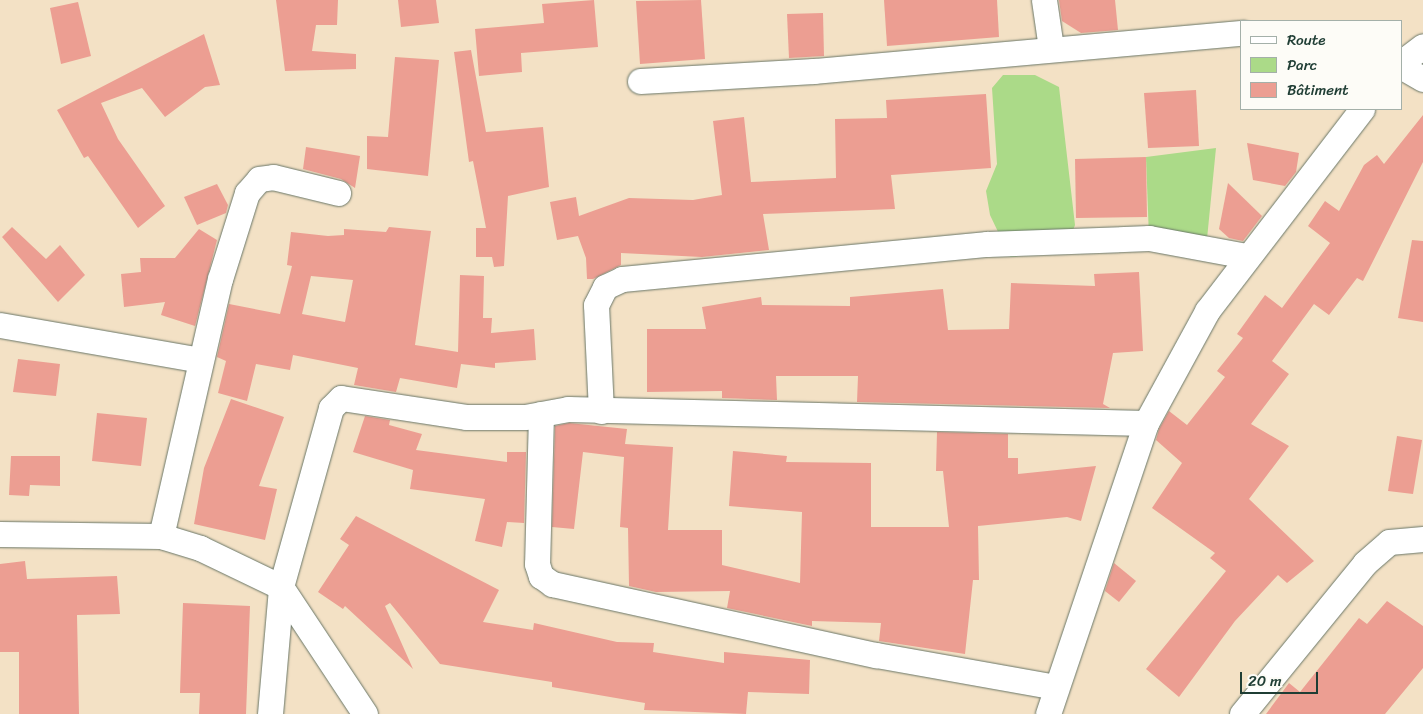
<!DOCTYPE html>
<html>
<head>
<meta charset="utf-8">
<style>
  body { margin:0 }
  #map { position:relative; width:1423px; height:714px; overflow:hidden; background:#f3e1c5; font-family:Sriracha,sans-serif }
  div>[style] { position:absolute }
  .green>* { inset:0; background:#abda88 }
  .building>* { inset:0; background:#ec9e92 }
  .roads { filter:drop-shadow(0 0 1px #697667) drop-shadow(0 0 1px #697667) }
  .minor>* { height:25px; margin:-12.5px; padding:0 12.5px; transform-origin:12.5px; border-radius:12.5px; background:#fff }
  span { translate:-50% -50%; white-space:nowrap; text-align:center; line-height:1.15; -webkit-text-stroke:4px #fdfcf7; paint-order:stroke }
  .legend { position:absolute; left:1240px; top:20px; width:162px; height:90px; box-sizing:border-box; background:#fdfcf7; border:1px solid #a4b0a9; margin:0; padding:6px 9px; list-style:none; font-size:15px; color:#1f3d34 }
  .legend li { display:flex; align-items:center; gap:10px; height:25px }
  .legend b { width:25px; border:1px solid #a4b0a9 }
  .scale { position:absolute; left:1240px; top:672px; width:78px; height:22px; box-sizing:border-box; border:2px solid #1f3d34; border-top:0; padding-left:6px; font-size:15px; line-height:18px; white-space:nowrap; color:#1f3d34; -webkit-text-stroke:4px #fdfcf7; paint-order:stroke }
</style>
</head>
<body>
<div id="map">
  <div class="green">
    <div style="clip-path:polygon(1003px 75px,1035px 75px,1059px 87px,1075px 225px,1065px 251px,1010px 257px,990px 215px,986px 191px,997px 164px,992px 88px)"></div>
    <div style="clip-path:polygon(1216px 148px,1206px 249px,1149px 238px,1146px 157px)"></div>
  </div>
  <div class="building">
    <div style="clip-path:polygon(276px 0,338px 0,337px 25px,316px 25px,312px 51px,356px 54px,356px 69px,285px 71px)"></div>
    <div style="clip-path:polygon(398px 0,436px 0,439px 23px,401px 27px)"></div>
    <div style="clip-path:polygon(594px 0,598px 47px,521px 53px,522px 72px,479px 76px,475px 29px,544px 23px,542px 4px)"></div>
    <div style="clip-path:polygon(701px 0,705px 59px,640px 64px,636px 1px)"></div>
    <div style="clip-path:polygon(884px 0,997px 0,999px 37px,887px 46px)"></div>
    <div style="clip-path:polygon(1059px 0,1115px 0,1118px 30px,1081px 33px,1062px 21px)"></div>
    <div style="clip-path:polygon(78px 2px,91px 56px,61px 64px,50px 8px)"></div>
    <div style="clip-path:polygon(823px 13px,824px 56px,789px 58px,787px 14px)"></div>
    <div style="clip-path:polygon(204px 34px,220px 85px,205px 87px,165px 117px,142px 88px,101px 103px,118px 139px,165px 206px,138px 228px,88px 156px,84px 158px,57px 110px)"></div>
    <div style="clip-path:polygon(471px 50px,486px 132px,543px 127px,549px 187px,508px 196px,504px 266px,494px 267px,492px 257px,476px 257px,476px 228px,486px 228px,473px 161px,469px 162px,454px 52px)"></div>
    <div style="clip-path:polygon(395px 57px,439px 60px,428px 176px,367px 169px,367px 136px,388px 137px)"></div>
    <div style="clip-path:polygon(1196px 90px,1199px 146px,1148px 148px,1144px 93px)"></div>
    <div style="clip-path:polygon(986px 94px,991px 168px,891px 175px,895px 209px,763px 214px,769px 250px,702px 257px,621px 253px,621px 265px,593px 279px,587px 279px,586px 258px,578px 236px,557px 240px,550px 202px,576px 197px,579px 216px,629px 198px,693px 200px,722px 195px,713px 121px,744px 117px,751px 182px,836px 178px,835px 119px,887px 118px,886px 100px)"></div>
    <div style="clip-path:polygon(1423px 115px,1423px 162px,1363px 281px,1357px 278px,1329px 315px,1314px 304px,1272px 361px,1289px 374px,1251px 424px,1289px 446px,1249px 499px,1314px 561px,1287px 583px,1278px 575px,1235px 621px,1179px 697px,1146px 669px,1226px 571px,1210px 558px,1215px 553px,1152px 508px,1182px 463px,1156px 440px,1159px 429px,1169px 411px,1187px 425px,1225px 377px,1217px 371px,1243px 338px,1237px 334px,1265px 295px,1282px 308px,1330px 243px,1308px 226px,1325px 201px,1339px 211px,1364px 165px,1377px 155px,1384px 164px)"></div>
    <div style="clip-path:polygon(1247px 143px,1299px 153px,1296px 172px,1285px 186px,1253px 180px)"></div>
    <div style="clip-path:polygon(306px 147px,360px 156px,355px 188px,341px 179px,303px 169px)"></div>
    <div style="clip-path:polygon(1146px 157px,1147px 217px,1076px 218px,1075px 159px)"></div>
    <div style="clip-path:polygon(1228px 183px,1262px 216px,1243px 241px,1229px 238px,1219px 229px)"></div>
    <div style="clip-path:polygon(217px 184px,228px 205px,226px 213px,197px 225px,184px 197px)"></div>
    <div style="clip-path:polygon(12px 227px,46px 259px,60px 245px,85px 275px,58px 302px,2px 237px)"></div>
    <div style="clip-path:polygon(evenodd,389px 227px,431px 231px,415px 345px,458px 352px,460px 275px,484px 276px,483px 318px,492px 318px,491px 333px,534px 329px,536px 360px,495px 363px,495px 368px,461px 364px,457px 388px,400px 378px,396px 392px,354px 385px,358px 368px,293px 355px,290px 370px,256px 364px,247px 401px,218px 393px,226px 361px,217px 357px,229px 304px,280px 314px,292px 266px,287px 265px,291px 232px,328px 236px,344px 235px,344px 229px,386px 232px,389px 227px,311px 276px,353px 280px,345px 322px,302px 314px,311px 276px)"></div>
    <div style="clip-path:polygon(199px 229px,217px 240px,195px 326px,161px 315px,165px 302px,124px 307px,121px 274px,141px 272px,140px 258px,175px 258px)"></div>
    <div style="clip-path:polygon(1412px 240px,1423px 241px,1423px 322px,1398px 318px)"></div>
    <div style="clip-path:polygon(1139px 272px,1143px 351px,1113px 353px,1103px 404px,1110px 408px,857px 402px,858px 376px,776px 376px,777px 400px,722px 398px,722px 391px,647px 392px,647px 329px,706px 329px,702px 307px,761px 297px,762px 305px,850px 306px,850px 297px,943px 289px,948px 330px,1009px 329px,1011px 283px,1095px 286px,1094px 274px)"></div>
    <div style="clip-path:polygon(18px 359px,60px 364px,56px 396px,13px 392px)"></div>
    <div style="clip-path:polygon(231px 399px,284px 417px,259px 486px,277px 489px,265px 540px,194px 524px,204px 468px)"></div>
    <div style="clip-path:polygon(97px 413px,147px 418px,141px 466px,92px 461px)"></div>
    <div style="clip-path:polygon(365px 416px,390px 420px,389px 425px,422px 434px,416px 450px,507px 462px,507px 452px,526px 452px,524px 523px,507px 522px,502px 547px,475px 541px,485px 499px,410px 489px,413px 470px,353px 452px)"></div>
    <div style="clip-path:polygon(569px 423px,627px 429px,625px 444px,673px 447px,668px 530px,722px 530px,722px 565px,800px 583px,802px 512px,729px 506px,733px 451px,787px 456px,786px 462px,871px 463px,871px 527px,949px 527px,943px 471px,936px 471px,937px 432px,1008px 434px,1008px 458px,1018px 458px,1018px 474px,1096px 466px,1081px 521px,1067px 517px,978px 526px,979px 580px,973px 580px,965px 654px,879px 641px,881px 623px,812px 621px,812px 626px,727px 608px,730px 591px,656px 592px,629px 586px,628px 528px,620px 527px,624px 457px,583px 452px,574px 529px,552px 527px,555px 426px)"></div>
    <div style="clip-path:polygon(1397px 436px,1422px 440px,1413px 494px,1388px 491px)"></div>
    <div style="clip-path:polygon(11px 456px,60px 456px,60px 486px,30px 485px,29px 496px,9px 495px)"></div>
    <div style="clip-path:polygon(356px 516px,499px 590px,483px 622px,533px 630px,534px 623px,617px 642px,654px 643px,653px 652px,724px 663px,724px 652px,810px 660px,809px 694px,748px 692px,746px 714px,644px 710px,645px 703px,552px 687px,552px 682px,440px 664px,390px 603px,385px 606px,413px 669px,345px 606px,343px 609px,318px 592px,349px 545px,340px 539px)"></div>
    <div style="clip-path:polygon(25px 561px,27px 579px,117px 576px,120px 614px,77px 615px,79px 714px,19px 714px,19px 652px,0 652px,0 564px)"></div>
    <div style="clip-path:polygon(1114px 563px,1136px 581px,1119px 602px,1105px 591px)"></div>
    <div style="clip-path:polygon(1387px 601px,1423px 626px,1423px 668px,1385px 714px,1266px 714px,1289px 683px,1300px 692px,1359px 618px,1367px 624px)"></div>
    <div style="clip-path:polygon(183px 603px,250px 606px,246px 714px,199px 714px,200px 693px,180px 693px)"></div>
  </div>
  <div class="roads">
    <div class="minor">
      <div style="left:1044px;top:0;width:49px;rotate:81.7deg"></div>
      <div style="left:1402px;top:62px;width:26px;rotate:-37deg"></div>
      <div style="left:1402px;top:67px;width:24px;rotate:30deg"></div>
      <div style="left:640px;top:81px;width:174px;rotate:-3.3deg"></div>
      <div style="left:814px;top:71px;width:430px;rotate:-5.1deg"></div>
      <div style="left:0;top:325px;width:203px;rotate:9.9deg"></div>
      <div style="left:601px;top:411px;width:106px;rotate:-92.7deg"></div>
      <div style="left:596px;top:305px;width:20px;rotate:-63deg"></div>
      <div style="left:605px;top:287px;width:19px;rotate:-25deg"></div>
      <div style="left:622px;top:279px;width:367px;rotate:-5.5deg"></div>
      <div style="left:987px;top:244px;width:162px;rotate:-2.1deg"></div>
      <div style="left:1149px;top:238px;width:99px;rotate:10.5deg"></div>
      <div style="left:541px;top:414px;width:150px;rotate:91.5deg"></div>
      <div style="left:537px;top:564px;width:13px;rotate:72deg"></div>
      <div style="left:541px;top:576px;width:14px;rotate:36deg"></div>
      <div style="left:552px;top:584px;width:332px;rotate:12.4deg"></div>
      <div style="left:876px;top:655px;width:183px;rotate:10.1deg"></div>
      <div style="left:0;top:534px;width:161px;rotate:0.7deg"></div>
      <div style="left:161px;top:536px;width:41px;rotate:17.1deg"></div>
      <div style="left:200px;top:548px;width:90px;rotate:25.7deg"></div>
      <div style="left:281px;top:587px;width:186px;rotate:-74.4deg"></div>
      <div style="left:331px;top:408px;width:14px;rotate:-45deg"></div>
      <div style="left:341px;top:398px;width:126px;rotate:8.6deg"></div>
      <div style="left:466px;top:417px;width:59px"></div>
      <div style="left:525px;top:417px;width:44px;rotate:-10.5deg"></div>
      <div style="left:568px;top:409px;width:578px;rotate:1.39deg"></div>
      <div style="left:161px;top:536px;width:264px;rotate:-77.1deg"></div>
      <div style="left:220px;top:279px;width:90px;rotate:-72.6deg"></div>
      <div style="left:247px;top:193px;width:18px;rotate:-49deg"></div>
      <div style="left:259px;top:179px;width:14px;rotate:-8deg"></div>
      <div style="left:273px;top:177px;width:67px;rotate:13.8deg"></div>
      <div style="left:270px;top:714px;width:127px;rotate:-85deg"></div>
      <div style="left:281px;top:587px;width:152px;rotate:56.5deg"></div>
      <div style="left:1048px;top:714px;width:307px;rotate:-71.4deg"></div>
      <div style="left:1146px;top:423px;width:128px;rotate:-61.4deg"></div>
      <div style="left:1207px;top:311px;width:255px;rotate:-52.5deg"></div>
      <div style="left:1242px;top:714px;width:195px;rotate:-50.8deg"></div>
      <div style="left:1365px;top:563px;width:32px;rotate:-41deg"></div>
      <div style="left:1389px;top:542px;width:34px;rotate:-5deg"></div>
    </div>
  </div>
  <ul class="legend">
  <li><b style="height:6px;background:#fff"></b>Route</li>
  <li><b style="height:14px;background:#abda88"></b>Parc</li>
  <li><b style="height:14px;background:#ec9e92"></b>Bâtiment</li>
  </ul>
  <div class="scale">20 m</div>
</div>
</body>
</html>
